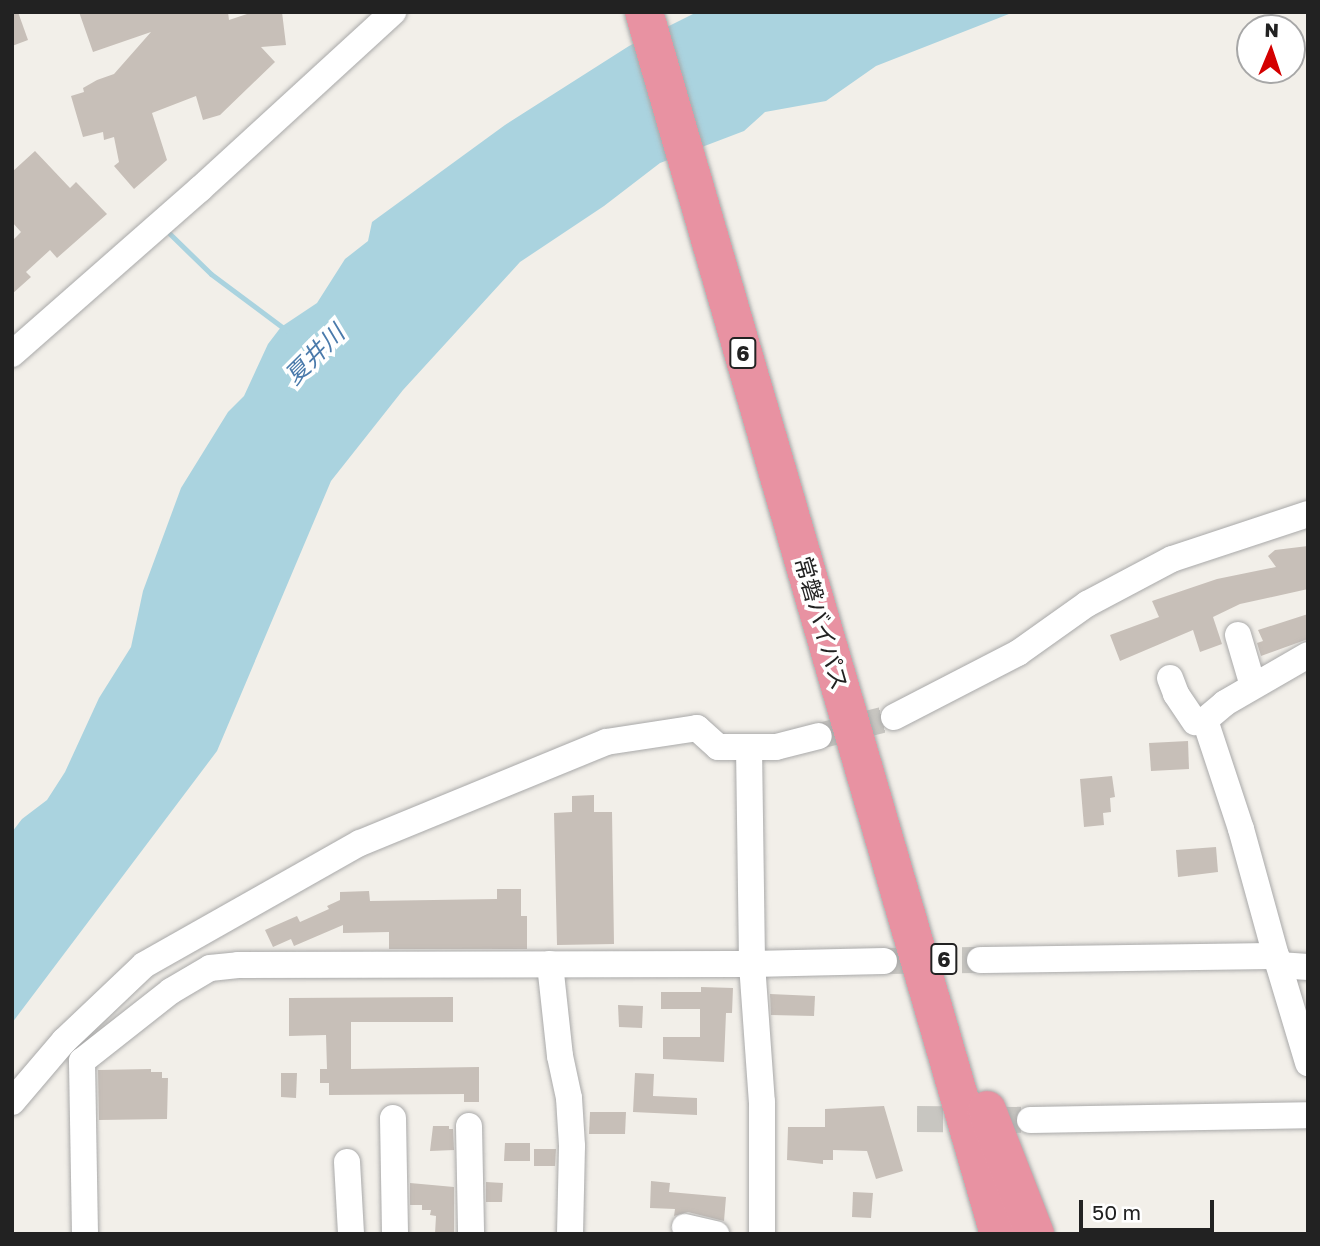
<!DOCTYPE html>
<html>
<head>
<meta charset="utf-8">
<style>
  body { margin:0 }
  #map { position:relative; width:1320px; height:1246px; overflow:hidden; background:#f2efe9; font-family:"Golos Text","Noto Sans JP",sans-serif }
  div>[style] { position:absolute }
  .water>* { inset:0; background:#aad3df }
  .stream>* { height:5px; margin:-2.5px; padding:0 2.5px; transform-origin:2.5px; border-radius:2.5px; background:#aad3df }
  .building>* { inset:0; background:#c7bfb8 }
  .minor-tunnel>* { height:26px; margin-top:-13px; transform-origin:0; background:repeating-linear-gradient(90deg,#c8c6c1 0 26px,transparent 0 39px) }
  .roads { filter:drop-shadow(0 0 2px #a9a9a9) drop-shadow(0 0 2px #a9a9a9) }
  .minor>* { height:26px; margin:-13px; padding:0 13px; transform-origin:13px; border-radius:13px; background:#fff }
  .highway>* { height:38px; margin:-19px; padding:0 19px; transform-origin:19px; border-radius:19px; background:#e892a2 }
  span { translate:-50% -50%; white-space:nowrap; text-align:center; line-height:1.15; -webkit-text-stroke:7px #fff; paint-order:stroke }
  .shield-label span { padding:2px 5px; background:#fff; border:2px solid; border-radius:5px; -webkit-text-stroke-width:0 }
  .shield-label { font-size:21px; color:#222; font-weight:700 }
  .street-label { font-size:23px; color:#222 }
  .water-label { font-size:24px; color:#4a7aab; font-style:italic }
  .frame { position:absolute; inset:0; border:14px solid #222; pointer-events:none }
  .north { position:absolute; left:1236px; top:14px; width:70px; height:70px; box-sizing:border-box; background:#fff; border:2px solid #a7a7a7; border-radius:50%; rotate:2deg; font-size:19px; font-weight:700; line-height:28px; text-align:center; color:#222 }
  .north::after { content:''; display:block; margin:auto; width:24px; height:32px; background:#d40000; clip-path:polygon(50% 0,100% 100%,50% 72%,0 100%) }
  .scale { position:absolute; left:1079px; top:1200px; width:135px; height:32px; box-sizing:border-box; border:4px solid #222; border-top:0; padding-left:9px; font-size:21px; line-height:24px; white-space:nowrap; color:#222; -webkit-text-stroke:5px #fff; paint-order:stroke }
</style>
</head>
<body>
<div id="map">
  <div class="water">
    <div style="clip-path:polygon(697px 12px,1014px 12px,876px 66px,826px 101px,765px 112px,744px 131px,660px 163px,604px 206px,520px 262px,403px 390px,331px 481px,217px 751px,12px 1023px,12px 832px,22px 819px,47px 800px,65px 772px,99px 698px,131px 647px,143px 591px,181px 488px,228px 412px,244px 396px,268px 344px,281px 327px,317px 303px,345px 259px,368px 241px,372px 222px,505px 125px,629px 46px)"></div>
  </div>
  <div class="stream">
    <div style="left:170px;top:234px;width:57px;rotate:44.3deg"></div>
    <div style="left:211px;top:274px;width:94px;rotate:36.7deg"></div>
  </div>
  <div class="building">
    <div style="clip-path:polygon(12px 12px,18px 12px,28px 40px,12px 46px)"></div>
    <div style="clip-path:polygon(79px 12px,228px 12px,229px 20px,253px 12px,282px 12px,286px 45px,261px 47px,275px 62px,220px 115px,203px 120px,196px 96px,152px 113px,167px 160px,134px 189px,114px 166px,119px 162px,114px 137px,104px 140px,103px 132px,83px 137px,71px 96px,84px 92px,83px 88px,97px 80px,114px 74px,151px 32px,93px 52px)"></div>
    <div style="clip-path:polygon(35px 151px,70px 188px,76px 182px,107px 214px,57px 258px,50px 250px,26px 272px,31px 277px,12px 294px,12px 241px,21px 232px,12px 222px,12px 172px)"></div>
    <div style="clip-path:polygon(1308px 546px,1308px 589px,1240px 604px,1213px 617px,1222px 644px,1200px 652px,1193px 630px,1120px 661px,1110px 635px,1159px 617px,1152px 601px,1217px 579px,1276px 567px,1268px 556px,1275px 550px)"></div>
    <div style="clip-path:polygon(1308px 614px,1308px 639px,1261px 656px,1257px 643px,1263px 641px,1258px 630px)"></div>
    <div style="clip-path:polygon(1188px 741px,1189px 769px,1151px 771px,1149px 743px)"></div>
    <div style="clip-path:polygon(1112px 776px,1115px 797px,1110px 798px,1111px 812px,1103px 813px,1104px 825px,1084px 827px,1080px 779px)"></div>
    <div style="clip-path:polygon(594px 795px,594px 812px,612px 812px,614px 944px,557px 945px,554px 813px,572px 812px,572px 796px)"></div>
    <div style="clip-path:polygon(1216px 847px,1218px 872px,1178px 877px,1176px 850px)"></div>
    <div style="clip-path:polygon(497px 889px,521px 889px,521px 916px,527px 916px,527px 949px,389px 949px,389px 932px,343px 933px,343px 925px,294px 946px,291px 939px,273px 947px,265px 930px,297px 916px,300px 922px,329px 909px,327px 906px,340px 900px,340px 892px,369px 891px,370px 901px,497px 899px)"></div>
    <div style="clip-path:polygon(701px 987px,733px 988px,732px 1013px,726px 1013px,724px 1062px,663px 1059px,663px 1037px,700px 1037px,700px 1009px,661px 1009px,661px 992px,701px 992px)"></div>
    <div style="clip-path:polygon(770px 994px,815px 996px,814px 1016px,771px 1015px)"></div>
    <div style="clip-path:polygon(453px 997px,453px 1022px,351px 1022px,351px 1069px,479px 1067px,479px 1102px,464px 1102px,464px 1094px,329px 1095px,329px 1083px,320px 1083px,320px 1069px,327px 1069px,326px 1035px,289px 1036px,289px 998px)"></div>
    <div style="clip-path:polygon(618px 1005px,643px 1006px,642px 1028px,619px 1027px)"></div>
    <div style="clip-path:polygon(151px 1069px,151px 1072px,162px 1072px,162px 1078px,168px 1078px,167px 1119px,99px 1120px,98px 1070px)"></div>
    <div style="clip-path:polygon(281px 1073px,297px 1073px,296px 1098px,281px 1097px)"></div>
    <div style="clip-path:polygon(635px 1073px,654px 1074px,653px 1096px,697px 1098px,697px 1115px,633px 1112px)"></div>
    <div style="clip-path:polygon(884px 1106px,903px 1171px,876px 1179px,867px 1151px,833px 1150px,833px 1160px,823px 1160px,823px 1164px,787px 1160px,788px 1127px,825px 1127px,825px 1109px)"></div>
    <div style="clip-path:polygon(590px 1112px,626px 1112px,625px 1134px,589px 1134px)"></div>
    <div style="clip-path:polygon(433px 1126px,449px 1126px,449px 1129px,453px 1129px,454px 1150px,430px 1151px)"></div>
    <div style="clip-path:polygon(505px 1143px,530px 1143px,530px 1161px,504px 1161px)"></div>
    <div style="clip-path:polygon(534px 1149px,556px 1149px,555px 1166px,534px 1166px)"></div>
    <div style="clip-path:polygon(651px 1181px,670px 1183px,669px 1192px,726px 1197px,724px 1221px,688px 1212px,674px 1216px,675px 1209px,650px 1208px)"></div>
    <div style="clip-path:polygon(486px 1182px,503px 1183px,502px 1202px,486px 1202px)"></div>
    <div style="clip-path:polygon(410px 1183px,454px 1187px,454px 1234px,435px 1234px,436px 1216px,430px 1215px,431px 1210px,422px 1210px,422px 1205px,410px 1205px)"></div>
    <div style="clip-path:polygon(853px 1192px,873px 1193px,871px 1218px,852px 1217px)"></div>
  </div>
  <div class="minor-tunnel">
    <div style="left:819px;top:736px;width:77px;rotate:-14.2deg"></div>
    <div style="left:884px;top:961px;width:96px;rotate:-0.6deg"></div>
    <div style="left:917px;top:1119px;width:113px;rotate:0.5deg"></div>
  </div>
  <div class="roads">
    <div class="minor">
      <div style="left:12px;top:354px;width:250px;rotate:-41.3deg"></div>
      <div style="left:200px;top:189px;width:262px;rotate:-42.5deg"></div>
      <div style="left:1238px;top:635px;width:53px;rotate:73.6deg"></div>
      <div style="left:1170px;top:678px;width:17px;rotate:69deg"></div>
      <div style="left:1176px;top:694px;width:34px;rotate:56deg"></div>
      <div style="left:894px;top:717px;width:140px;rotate:-27.3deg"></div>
      <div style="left:1018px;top:653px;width:85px;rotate:-35.4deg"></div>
      <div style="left:1087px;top:604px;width:96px;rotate:-27.9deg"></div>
      <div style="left:1172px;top:559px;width:143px;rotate:-18.3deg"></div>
      <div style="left:749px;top:747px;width:217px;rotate:89.2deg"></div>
      <div style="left:752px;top:964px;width:138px;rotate:85.9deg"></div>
      <div style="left:762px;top:1102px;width:132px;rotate:90deg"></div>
      <div style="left:1276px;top:956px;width:132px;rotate:-105.4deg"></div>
      <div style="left:1241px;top:829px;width:115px;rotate:-108.3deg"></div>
      <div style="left:1205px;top:720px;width:26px;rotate:-40deg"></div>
      <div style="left:1225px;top:703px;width:96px;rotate:-30deg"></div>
      <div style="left:980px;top:960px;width:296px;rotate:-0.8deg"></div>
      <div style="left:1276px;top:956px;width:112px;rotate:73.3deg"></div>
      <div style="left:550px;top:964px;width:93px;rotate:83.8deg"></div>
      <div style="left:560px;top:1056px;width:43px;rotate:77.9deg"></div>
      <div style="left:569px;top:1098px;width:48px;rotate:86.4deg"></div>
      <div style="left:572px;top:1146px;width:88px;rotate:91.3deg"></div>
      <div style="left:1279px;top:965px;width:29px;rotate:4deg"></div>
      <div style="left:12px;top:1102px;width:80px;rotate:-49.6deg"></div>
      <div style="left:64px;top:1041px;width:110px;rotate:-43.5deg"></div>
      <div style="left:144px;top:965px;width:248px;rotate:-29.5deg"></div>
      <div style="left:360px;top:843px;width:266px;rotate:-22.3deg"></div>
      <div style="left:606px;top:742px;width:92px;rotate:-8.7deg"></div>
      <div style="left:697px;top:728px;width:28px;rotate:42deg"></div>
      <div style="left:718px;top:747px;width:58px"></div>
      <div style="left:776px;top:747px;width:44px;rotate:-14.3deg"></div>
      <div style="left:393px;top:1118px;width:116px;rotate:89deg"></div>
      <div style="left:1030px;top:1120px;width:278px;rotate:-1deg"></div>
      <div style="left:469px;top:1126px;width:108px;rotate:88.9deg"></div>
      <div style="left:347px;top:1162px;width:72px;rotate:86.8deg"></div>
      <div style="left:685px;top:1227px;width:32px;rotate:13deg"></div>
      <div style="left:85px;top:1234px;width:173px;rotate:-91deg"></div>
      <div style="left:82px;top:1061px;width:113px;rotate:-38.2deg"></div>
      <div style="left:171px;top:991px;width:45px;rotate:-30.5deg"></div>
      <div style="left:210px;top:968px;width:28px;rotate:-6deg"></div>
      <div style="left:238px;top:965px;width:514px;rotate:-0.11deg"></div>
      <div style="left:752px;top:964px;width:132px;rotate:-1.3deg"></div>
    </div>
    <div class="highway">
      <div style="left:644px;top:12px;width:1273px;rotate:73.8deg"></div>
      <div style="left:987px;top:1110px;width:133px;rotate:68.8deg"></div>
    </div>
  </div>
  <div class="shield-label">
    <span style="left:743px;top:353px">6</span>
    <span style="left:944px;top:959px">6</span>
  </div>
  <div class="street-label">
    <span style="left:822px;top:623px;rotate:74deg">常磐バイパス</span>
  </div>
  <div class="water-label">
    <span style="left:314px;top:354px;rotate:-45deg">夏井川</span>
  </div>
  <div class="frame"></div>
  <div class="north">N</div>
  <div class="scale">50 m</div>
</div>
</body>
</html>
